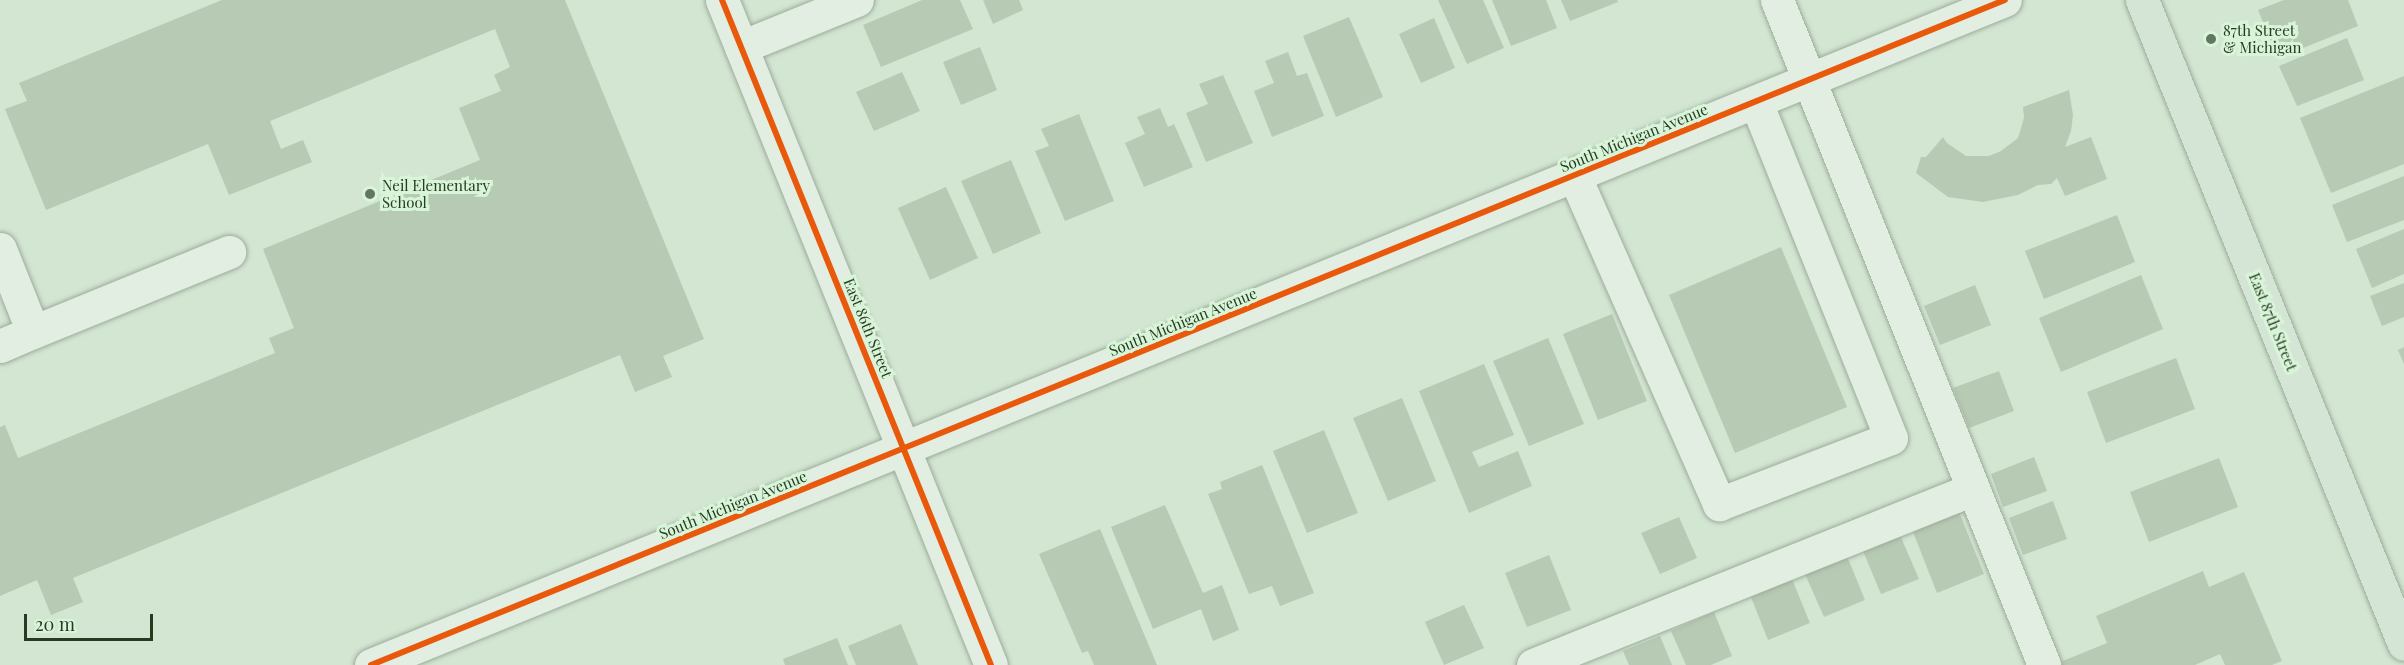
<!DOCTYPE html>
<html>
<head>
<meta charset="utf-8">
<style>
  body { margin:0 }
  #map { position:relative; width:2404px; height:665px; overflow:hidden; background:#d2e6d2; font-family:"Playfair Display",serif }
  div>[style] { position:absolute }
  .building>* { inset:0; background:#b7cab3 }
  .roads { filter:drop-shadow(0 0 2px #9cac9a) drop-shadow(0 0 2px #9cac9a) }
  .minor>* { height:33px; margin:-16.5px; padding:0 16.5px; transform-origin:16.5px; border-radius:16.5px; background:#e3eee3 }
  .major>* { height:33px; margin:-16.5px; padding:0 16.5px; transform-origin:16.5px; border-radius:16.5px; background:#d5e5d5 }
  .cycleway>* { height:6px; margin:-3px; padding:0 3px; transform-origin:3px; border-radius:3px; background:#e8590c }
  .dots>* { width:16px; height:16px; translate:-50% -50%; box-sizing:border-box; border:3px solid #d9f5d9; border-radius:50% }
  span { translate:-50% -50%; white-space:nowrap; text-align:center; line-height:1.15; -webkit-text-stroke:6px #d9f5d9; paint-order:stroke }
  .poi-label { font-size:15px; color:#273b21 }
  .left { translate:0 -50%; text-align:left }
  .street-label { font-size:15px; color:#273b21 }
  .scale { position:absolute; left:24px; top:614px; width:129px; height:27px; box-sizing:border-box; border:3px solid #273b21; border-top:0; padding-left:8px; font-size:18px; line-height:21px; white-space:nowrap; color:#273b21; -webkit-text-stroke:4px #d9f5d9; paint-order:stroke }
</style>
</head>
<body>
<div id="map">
  <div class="building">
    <div style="clip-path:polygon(222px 0,565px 0,704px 339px,663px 356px,672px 377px,635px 392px,620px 355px,73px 578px,83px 602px,51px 615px,37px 580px,0 596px,0 427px,5px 425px,18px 458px,275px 353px,269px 338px,294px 328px,263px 249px,480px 160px,459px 108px,501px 91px,494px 75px,510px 67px,495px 29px,270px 121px,281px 149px,303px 140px,312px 162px,229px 195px,208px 144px,46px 210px,5px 109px,27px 101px,19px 83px)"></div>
    <div style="clip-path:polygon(922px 0,960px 0,973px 29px,881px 67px,863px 25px)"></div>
    <div style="clip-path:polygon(983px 0,1019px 0,1023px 10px,993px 24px)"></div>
    <div style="clip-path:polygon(1438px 0,1483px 0,1504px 48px,1467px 64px)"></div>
    <div style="clip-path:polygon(1492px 0,1546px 0,1557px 28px,1511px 46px)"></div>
    <div style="clip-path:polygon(1561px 0,1617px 0,1618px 2px,1570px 21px)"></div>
    <div style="clip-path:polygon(2284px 0,2348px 0,2358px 26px,2278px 58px,2258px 10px)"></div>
    <div style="clip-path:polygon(1349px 17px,1383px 97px,1336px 117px,1303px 36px)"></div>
    <div style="clip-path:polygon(1434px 18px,1455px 68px,1421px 83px,1399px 34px)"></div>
    <div style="clip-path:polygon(2347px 38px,2364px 80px,2297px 106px,2279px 66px)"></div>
    <div style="clip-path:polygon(980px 47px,997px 90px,961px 105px,943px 62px)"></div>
    <div style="clip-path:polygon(1288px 52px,1297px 76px,1307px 73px,1324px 116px,1272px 137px,1254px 91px,1274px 83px,1265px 61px)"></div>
    <div style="clip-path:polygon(902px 72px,920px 111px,874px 131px,856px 92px)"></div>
    <div style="clip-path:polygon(1223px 75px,1253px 143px,1206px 162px,1186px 113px,1208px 104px,1199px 84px)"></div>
    <div style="clip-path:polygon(2404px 76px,2404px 164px,2331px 193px,2300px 118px)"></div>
    <div style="clip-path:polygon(2069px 90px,2073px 115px,2071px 131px,2065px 147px,2091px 137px,2107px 179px,2065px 196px,2057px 178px,2051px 184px,2038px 185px,2018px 195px,1983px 202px,1948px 197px,1916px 173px,1921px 157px,1926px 157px,1943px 137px,1947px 143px,1966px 156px,1989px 156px,2001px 151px,2018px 138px,2024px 118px,2023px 107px)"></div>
    <div style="clip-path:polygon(1160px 108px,1168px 127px,1174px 124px,1193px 167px,1144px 187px,1125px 143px,1145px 134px,1137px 117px)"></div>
    <div style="clip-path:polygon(1079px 114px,1114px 201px,1065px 221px,1035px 151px,1049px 146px,1041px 129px)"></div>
    <div style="clip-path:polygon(1011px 160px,1041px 233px,993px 254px,961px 181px)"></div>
    <div style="clip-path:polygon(2404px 176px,2404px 220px,2347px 242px,2332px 205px)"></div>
    <div style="clip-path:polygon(946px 187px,978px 258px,930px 280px,898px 208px)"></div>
    <div style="clip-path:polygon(2117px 215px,2135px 262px,2044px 299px,2025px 251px)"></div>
    <div style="clip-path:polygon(2404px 229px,2404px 274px,2372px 288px,2356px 249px)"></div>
    <div style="clip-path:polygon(1781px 247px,1847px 407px,1735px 453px,1669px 295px)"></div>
    <div style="clip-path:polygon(2141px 275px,2163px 329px,2061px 372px,2039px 318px)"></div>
    <div style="clip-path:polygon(2404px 283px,2404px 317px,2382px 326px,2370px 296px)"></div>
    <div style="clip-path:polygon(1975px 285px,1991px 325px,1940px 345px,1924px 306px)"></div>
    <div style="clip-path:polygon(1612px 314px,1647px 401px,1598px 420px,1563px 334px)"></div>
    <div style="clip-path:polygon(1548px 338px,1584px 424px,1529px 446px,1493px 361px)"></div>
    <div style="clip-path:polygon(2404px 347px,2404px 364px,2398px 350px)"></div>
    <div style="clip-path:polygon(2176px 358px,2195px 409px,2106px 443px,2087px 392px)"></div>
    <div style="clip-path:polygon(1484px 364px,1514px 435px,1472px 452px,1479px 467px,1518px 451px,1532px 486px,1469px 513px,1419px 391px)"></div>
    <div style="clip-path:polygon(1999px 371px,2014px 411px,1969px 428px,1953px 388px)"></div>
    <div style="clip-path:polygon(1402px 398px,1436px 481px,1388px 501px,1353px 418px)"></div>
    <div style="clip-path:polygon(1324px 430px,1358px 513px,1307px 533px,1273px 451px)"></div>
    <div style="clip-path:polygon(2034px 457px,2047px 491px,2003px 507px,1991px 474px)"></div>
    <div style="clip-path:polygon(2219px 458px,2238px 507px,2149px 542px,2130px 492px)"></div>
    <div style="clip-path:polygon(1262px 465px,1314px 593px,1280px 606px,1272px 586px,1249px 594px,1208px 494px,1222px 489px,1220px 482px)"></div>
    <div style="clip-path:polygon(2053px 501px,2067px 539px,2023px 555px,2009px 518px)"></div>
    <div style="clip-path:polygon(1165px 505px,1203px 593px,1222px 585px,1239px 630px,1213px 641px,1201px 609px,1153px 629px,1111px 527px)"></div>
    <div style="clip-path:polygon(1959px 512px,1984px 574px,1937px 593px,1913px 532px)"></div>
    <div style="clip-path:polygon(1679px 517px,1697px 558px,1660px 574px,1641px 533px)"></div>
    <div style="clip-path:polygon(1100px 529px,1157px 665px,1094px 665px,1088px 651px,1082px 653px,1039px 554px)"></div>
    <div style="clip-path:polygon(1900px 535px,1919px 579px,1881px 594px,1863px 551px)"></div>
    <div style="clip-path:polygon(1549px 555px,1571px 610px,1527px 627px,1505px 573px)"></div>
    <div style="clip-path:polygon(1847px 556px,1865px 600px,1824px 617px,1805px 574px)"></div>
    <div style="clip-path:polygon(2203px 571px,2209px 587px,2244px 572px,2282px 661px,2272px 665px,2225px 665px,2220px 654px,2195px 665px,2053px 665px,2107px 643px,2096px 616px)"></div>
    <div style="clip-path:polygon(1792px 579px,1810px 623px,1768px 640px,1751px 597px)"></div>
    <div style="clip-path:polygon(1464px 605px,1484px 648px,1444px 665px,1425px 622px)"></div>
    <div style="clip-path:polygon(1714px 612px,1732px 656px,1711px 665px,1686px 665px,1671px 631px)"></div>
    <div style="clip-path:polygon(901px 624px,918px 665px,856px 665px,848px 646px)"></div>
    <div style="clip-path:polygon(1660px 636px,1672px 665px,1629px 665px,1623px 651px)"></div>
    <div style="clip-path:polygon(837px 638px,848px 665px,785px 665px,783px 659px)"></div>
  </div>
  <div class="roads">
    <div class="minor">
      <div style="left:722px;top:0;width:717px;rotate:67.98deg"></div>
      <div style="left:1777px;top:0;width:717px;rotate:68.12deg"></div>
      <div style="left:741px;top:47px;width:125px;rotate:-22.1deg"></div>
      <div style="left:1574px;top:175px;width:360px;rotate:66.2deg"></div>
      <div style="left:1719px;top:504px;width:184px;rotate:-21deg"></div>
      <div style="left:1891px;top:438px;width:362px;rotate:-111.9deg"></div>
      <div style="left:0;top:249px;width:89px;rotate:68.3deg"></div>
      <div style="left:33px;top:332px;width:212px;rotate:-22.2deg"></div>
      <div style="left:0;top:346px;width:36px;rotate:-23deg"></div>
      <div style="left:371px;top:665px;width:1764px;rotate:-22.15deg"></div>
      <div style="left:1533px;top:665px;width:474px;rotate:-21.8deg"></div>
    </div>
    <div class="major">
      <div style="left:2142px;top:0;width:695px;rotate:67.86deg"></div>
    </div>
  </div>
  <div class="cycleway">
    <div style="left:722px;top:0;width:717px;rotate:67.98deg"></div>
    <div style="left:371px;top:665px;width:1764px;rotate:-22.15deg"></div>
  </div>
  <div class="dots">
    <div style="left:2211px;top:39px;background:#63775f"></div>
    <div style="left:370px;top:194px;background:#63775f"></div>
  </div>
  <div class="poi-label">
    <span class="left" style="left:2223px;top:39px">87th Street<br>&amp; Michigan</span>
    <span class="left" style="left:382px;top:194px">Neil Elementary<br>School</span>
  </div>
  <div class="street-label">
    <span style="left:1634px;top:138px;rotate:-22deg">South Michigan Avenue</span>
    <span style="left:1183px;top:322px;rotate:-22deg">South Michigan Avenue</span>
    <span style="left:2273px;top:322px;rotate:68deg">East 87th Street</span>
    <span style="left:868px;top:328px;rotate:68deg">East 86th Street</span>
    <span style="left:733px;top:505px;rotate:-22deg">South Michigan Avenue</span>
  </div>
  <div class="scale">20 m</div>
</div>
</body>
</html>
